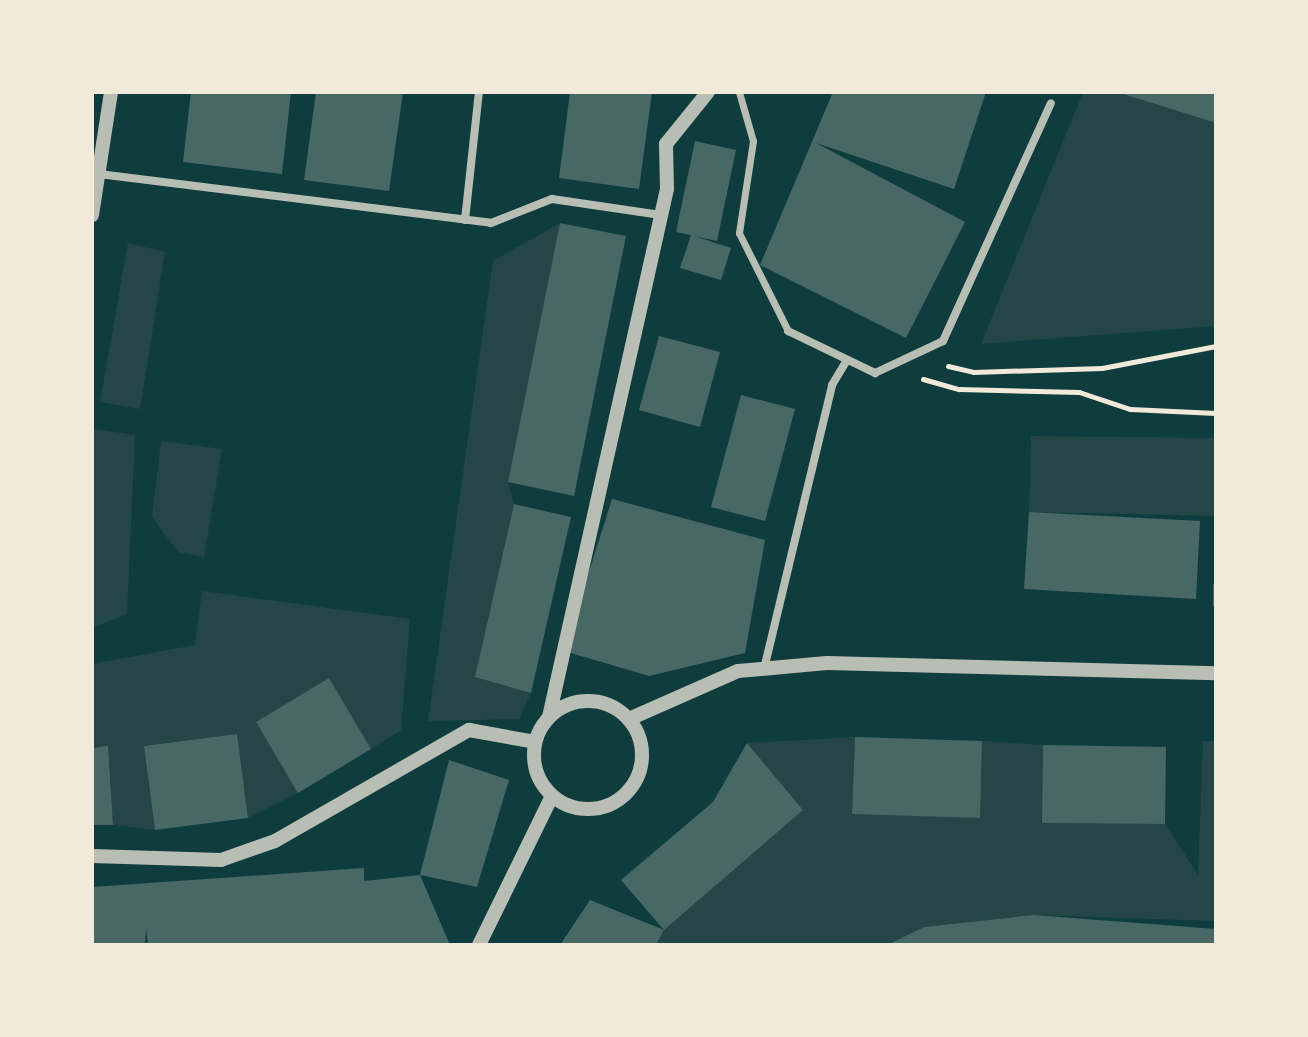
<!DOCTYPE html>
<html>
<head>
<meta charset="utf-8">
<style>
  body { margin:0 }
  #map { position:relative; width:1308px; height:1037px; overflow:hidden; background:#0f3d3e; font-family:"Public Sans",sans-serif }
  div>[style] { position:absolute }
  .green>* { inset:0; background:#244646 }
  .building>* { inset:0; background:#486865 }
  .path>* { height:5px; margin:-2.5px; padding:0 2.5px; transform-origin:2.5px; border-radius:2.5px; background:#f1e9da }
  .pedestrian>* { height:7px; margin:-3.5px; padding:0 3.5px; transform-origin:3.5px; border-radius:3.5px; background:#b8beb3 }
  .minor>* { height:8px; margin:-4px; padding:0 4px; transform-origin:4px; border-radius:4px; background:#b8beb3 }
  .tertiary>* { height:14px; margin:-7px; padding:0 7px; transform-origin:7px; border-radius:7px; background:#b8beb3 }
  .tertiary>.ring { margin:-7px; padding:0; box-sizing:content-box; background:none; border:14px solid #b8beb3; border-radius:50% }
  span { translate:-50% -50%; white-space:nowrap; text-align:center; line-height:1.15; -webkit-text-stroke:6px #f1e9da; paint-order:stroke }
  .frame { position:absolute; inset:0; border:94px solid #f1e9da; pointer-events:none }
</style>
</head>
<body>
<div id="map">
  <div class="green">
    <div style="clip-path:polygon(1083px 92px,1118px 92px,1216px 123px,1216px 326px,981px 344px)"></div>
    <div style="clip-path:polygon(560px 223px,508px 482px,514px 504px,475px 677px,531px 693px,519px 719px,428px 721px,493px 261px)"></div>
    <div style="clip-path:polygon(128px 243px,165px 252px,140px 409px,100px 402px)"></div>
    <div style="clip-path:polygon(94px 429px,135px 435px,127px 614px,92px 628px)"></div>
    <div style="clip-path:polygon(1031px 436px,1216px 438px,1216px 516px,1029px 512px)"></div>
    <div style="clip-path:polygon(161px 441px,222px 449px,204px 557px,178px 552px,152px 517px)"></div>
    <div style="clip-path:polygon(202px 591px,410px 619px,401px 730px,371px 749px,329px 679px,298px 793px,248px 818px,237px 734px,144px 746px,155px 830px,113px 825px,108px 747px,92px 748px,92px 664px,195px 645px)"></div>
    <div style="clip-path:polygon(855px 737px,852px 813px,979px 818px,982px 741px,1043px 745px,1042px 823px,1165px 824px,1198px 875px,1203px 741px,1216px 741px,1216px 921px,1033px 915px,924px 927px,887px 945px,657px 945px,664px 930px,803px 810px,747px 743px)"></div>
  </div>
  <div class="building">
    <div style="clip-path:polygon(191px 92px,291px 92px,282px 174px,183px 162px)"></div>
    <div style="clip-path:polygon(316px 92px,403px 92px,389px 191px,304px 180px)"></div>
    <div style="clip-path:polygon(570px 92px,652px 92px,639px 189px,559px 178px)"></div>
    <div style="clip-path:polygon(833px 92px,986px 92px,954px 189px,816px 143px,965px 222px,906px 338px,760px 265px)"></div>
    <div style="clip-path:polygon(1216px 92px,1216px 123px,1120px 93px,1120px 92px)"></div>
    <div style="clip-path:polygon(695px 141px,736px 150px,717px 241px,694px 236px,731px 248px,721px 280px,680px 268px,691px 235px,676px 232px)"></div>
    <div style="clip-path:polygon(560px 223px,626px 236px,574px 496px,508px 482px)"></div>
    <div style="clip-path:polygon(659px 336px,720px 352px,700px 427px,639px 410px)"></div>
    <div style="clip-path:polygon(741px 395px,795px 409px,765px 521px,711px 507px)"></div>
    <div style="clip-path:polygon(612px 499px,765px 540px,745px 653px,649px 676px,564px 651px)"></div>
    <div style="clip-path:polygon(514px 504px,571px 517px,531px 693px,475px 677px)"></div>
    <div style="clip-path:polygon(1029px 512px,1200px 521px,1196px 599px,1024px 589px)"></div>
    <div style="clip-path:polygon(1213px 584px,1216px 584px,1216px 607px,1213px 606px)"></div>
    <div style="clip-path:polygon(329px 678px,371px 749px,298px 793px,256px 722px)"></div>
    <div style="clip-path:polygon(237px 734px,248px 818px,155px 830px,144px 746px)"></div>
    <div style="clip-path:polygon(855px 737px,982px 741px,980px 818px,852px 814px)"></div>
    <div style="clip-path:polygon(747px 743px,803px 810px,664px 930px,656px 945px,560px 945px,590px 900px,664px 930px,621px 880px,713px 802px)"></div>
    <div style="clip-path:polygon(1043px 745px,1166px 747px,1165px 824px,1042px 823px)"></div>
    <div style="clip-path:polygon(108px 746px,113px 825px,92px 825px,92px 748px)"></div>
    <div style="clip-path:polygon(449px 760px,509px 780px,477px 887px,420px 875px)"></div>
    <div style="clip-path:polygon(364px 868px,364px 881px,420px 875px,450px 945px,148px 945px,146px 928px,145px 945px,92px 945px,92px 887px)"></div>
    <div style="clip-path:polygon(1033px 915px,1216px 929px,1216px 945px,887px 945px,924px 927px)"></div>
  </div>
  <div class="path">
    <div style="left:948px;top:366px;width:26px;rotate:13deg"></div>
    <div style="left:973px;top:372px;width:129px;rotate:-1.8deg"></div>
    <div style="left:1102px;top:368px;width:116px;rotate:-10.9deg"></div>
    <div style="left:923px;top:379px;width:37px;rotate:16deg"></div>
    <div style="left:959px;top:389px;width:120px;rotate:1.4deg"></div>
    <div style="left:1079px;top:392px;width:54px;rotate:18.4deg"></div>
    <div style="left:1130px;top:409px;width:86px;rotate:2.7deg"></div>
  </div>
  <div class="pedestrian">
    <div style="left:739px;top:92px;width:51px;rotate:74.1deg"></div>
    <div style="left:753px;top:141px;width:93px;rotate:98.7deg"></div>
    <div style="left:739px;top:233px;width:110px;rotate:63.4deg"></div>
  </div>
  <div class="minor">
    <div style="left:99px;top:174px;width:395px;rotate:7.1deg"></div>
    <div style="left:491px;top:223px;width:66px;rotate:-21.5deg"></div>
    <div style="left:552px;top:199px;width:110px;rotate:8.4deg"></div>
    <div style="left:465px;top:220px;width:129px;rotate:-83.8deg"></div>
    <div style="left:788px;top:331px;width:97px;rotate:25.8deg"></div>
    <div style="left:875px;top:373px;width:75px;rotate:-25.2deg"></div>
    <div style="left:943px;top:341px;width:261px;rotate:-65.6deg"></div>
    <div style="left:764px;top:669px;width:292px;rotate:-76.5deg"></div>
    <div style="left:832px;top:385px;width:27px;rotate:-59deg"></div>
  </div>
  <div class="tertiary">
    <div style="left:92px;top:215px;width:124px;rotate:-81.2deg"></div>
    <div class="ring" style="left:534px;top:701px;width:94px;height:94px"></div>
    <div style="left:549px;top:717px;width:541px;rotate:-77.4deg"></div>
    <div style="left:667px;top:189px;width:45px;rotate:-91.3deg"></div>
    <div style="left:666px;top:144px;width:67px;rotate:-51.1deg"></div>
    <div style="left:629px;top:719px;width:119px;rotate:-23.8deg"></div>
    <div style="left:738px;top:671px;width:89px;rotate:-5.1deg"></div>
    <div style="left:827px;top:663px;width:389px;rotate:1.5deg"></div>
    <div style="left:92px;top:856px;width:129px;rotate:1.8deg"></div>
    <div style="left:221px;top:860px;width:57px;rotate:-19.4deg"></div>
    <div style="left:275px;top:841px;width:224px;rotate:-29.8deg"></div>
    <div style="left:469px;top:730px;width:67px;rotate:10.3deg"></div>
    <div style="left:479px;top:945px;width:166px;rotate:-63.9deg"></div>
  </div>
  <div class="frame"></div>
</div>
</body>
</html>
